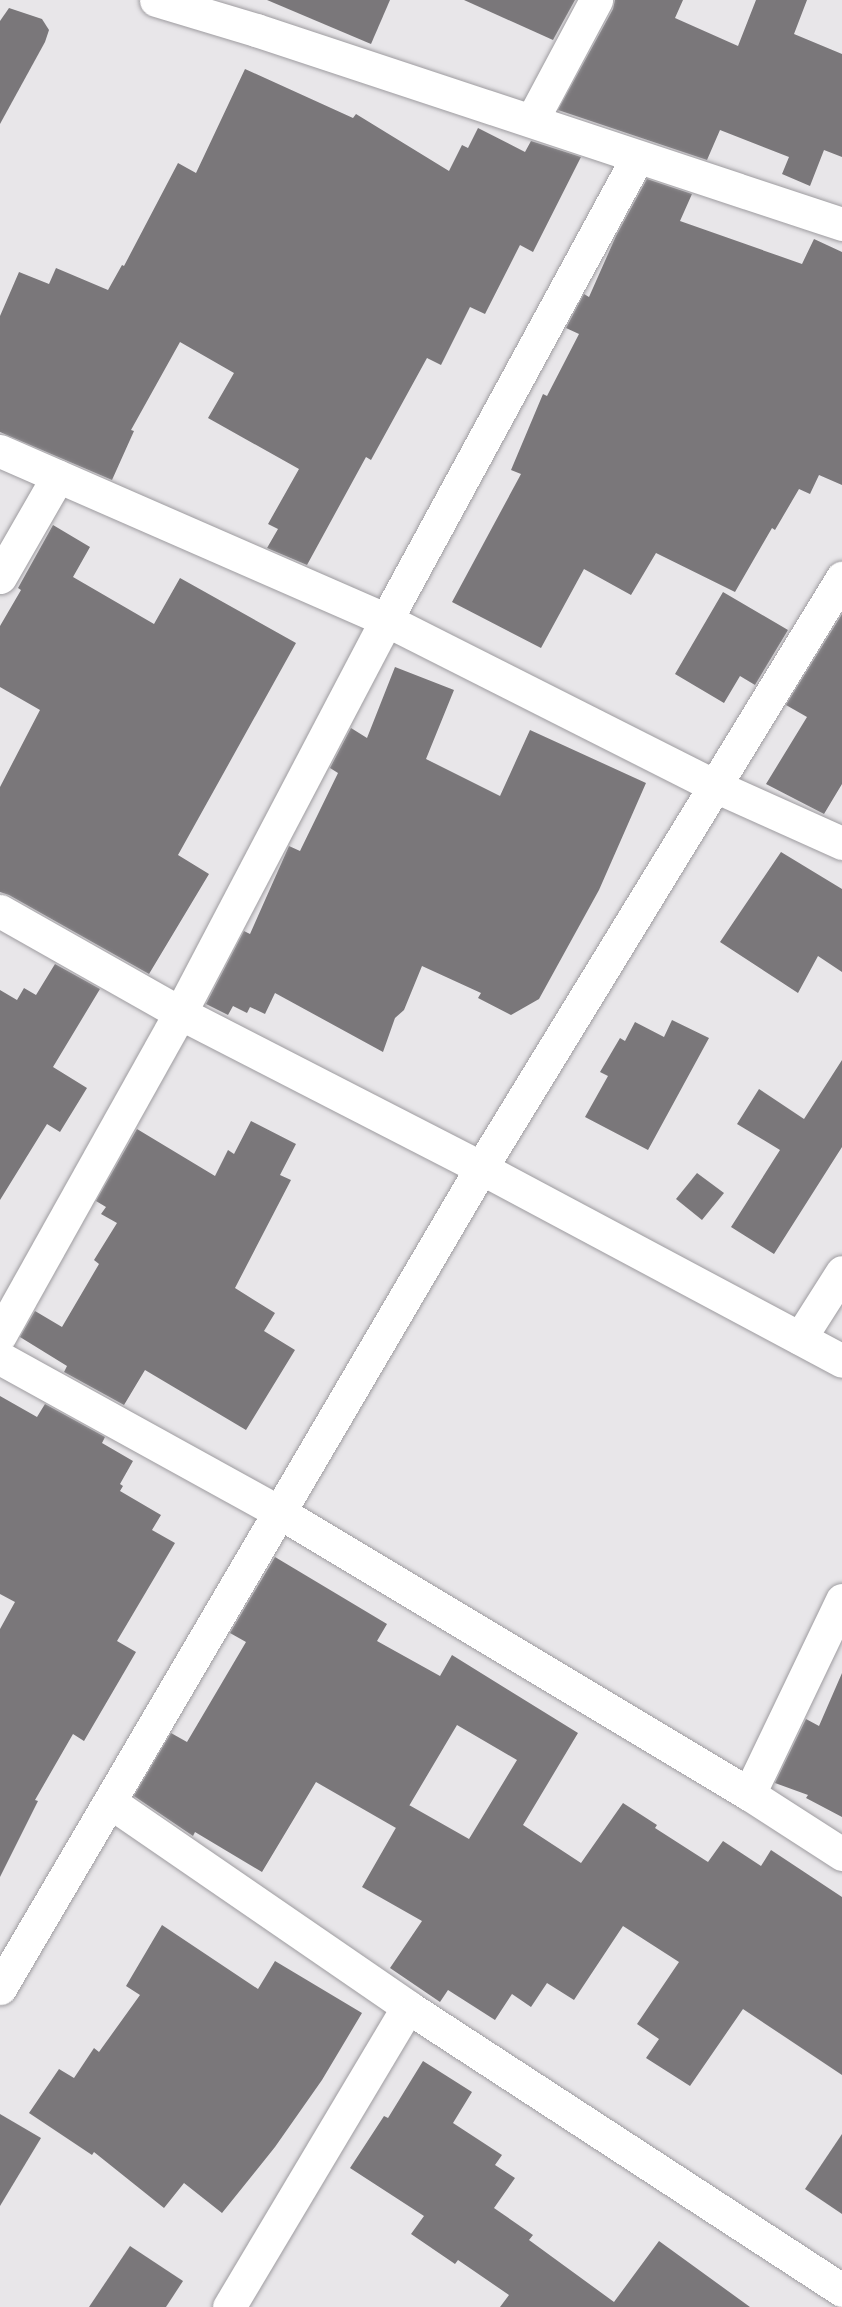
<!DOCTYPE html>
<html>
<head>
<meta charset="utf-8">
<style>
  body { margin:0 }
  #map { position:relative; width:842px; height:2307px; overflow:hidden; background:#e8e6e9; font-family:"Nunito Sans",sans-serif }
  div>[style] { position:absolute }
  .building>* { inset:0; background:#7a777a }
  .roads { filter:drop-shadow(0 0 2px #9e9ca0) drop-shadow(0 0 2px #9e9ca0) }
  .minor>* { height:33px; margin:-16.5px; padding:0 16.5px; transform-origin:16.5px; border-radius:16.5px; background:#fff }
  span { translate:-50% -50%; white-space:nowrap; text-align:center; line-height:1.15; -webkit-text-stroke:6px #fff; paint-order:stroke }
</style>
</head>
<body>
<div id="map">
  <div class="building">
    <div style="clip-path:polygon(267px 0,390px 0,371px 44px)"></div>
    <div style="clip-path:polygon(464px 0,575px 0,553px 40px)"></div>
    <div style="clip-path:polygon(615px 0,683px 0,675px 18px,738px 46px,756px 0,807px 0,794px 34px,842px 54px,842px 157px,824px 150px,810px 186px,782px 174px,789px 157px,720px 130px,707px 160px,558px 110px,613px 9px)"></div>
    <div style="clip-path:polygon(9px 8px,42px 19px,49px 30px,45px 42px,0 124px,0 21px)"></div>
    <div style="clip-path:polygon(245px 69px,353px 118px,356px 114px,449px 171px,462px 145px,468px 148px,478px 128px,525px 152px,531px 141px,581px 157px,533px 252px,520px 245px,485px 314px,470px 307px,441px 365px,427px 358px,371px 460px,366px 457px,307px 565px,267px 548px,278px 529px,268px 524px,299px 469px,208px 418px,234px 373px,180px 342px,131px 430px,134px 431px,112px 480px,0 432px,0 316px,19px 272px,49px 284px,56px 268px,108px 290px,122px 265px,124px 266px,178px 163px,196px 173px)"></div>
    <div style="clip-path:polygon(647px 179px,692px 194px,680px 221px,802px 264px,814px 239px,842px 252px,842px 485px,819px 475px,810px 494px,799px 489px,775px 530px,772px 528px,735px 592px,656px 553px,631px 595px,584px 569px,541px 648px,452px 602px,521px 474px,511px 470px,543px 394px,547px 396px,579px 334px,566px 328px,584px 294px,589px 297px,616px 236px)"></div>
    <div style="clip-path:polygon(53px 525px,90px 547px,73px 577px,154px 624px,180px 578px,296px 643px,178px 855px,209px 874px,149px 974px,9px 895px,0 892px,0 787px,40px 710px,0 687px,0 626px,21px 590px,18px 588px)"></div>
    <div style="clip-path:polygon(723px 592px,788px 630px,755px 685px,740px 676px,724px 703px,675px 674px)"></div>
    <div style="clip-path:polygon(842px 614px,842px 784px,824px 814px,766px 784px,807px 717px,786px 705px)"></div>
    <div style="clip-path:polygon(395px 667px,454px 690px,426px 759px,500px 796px,530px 730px,646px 783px,599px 890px,539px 999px,511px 1015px,478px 998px,481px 993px,422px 966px,404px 1010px,395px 1018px,383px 1052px,275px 993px,265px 1014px,250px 1007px,247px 1013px,233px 1006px,228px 1015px,206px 1004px,244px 931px,250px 934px,289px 846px,300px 851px,338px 773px,330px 768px,351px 728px,367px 738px)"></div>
    <div style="clip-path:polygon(781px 852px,842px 889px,842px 972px,818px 956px,798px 993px,720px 942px)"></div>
    <div style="clip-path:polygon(55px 964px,100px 989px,53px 1067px,87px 1088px,60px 1132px,47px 1124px,0 1200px,0 990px,17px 1000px,24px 988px,36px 995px)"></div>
    <div style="clip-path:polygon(672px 1020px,709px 1038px,648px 1150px,585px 1117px,608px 1076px,600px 1072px,620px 1038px,625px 1041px,635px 1022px,664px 1037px)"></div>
    <div style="clip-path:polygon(842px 1060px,842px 1147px,774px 1254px,731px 1227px,780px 1150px,737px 1124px,759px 1089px,804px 1119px)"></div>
    <div style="clip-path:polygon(251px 1121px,296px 1144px,280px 1175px,291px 1180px,235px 1288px,275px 1313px,264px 1331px,295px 1350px,246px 1430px,145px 1370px,124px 1405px,64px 1372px,67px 1366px,20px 1337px,35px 1311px,62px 1327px,99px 1264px,94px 1260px,117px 1223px,101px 1214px,106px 1207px,96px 1201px,137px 1129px,215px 1176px,228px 1150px,234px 1154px)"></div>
    <div style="clip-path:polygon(697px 1173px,724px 1193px,702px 1220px,676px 1199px)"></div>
    <div style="clip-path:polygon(0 1396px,37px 1417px,45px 1404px,105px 1437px,102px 1443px,133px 1461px,120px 1484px,123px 1486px,120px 1491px,161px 1515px,152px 1530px,175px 1543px,117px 1641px,136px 1652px,84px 1741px,73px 1734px,35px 1800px,38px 1801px,0 1877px,0 1629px,15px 1602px,0 1594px)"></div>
    <div style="clip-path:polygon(275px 1557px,387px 1624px,377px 1641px,440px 1676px,452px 1655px,578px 1733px,523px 1825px,581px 1863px,623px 1803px,657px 1825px,655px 1828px,708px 1862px,723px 1841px,761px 1866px,771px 1850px,842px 1897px,842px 2075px,743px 2009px,690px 2086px,646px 2058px,659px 2039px,637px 2024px,679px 1962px,623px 1926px,574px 2000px,547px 1983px,531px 2007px,512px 1994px,495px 2020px,448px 1990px,440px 2002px,390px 1968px,422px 1921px,362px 1887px,409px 1805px,469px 1839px,517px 1760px,457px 1725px,396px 1828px,316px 1782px,262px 1872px,195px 1832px,193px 1836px,134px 1796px,171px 1733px,187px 1742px,246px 1642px,230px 1633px)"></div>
    <div style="clip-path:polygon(842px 1673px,842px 1817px,806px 1798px,808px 1795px,775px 1783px,806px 1719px,819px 1726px)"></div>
    <div style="clip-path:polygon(162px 1925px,258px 1989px,275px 1961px,362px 2013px,322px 2080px,275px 2147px,222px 2213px,184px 2183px,164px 2208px,94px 2152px,92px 2155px,29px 2113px,59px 2069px,74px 2078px,94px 2048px,99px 2052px,140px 1995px,126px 1986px)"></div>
    <div style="clip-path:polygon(423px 2061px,472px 2092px,453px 2123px,502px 2155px,495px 2165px,515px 2178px,494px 2208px,533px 2235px,529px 2240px,614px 2302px,659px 2241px,750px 2307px,500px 2307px,509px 2295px,458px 2260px,455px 2264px,411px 2234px,424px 2216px,350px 2168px,384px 2116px,388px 2118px)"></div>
    <div style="clip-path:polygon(0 2114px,41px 2138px,0 2206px)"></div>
    <div style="clip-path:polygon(842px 2134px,842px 2214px,805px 2189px)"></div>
    <div style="clip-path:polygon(130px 2246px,183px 2281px,166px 2307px,89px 2307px)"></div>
  </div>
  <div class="roads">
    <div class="minor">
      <div style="left:156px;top:0;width:104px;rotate:16.7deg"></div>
      <div style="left:256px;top:30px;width:617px;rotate:18.32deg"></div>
      <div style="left:532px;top:120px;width:136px;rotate:-61.9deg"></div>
      <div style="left:0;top:451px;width:421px;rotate:23.6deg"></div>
      <div style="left:386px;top:620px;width:369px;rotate:26.8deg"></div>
      <div style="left:715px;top:786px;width:139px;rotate:24.2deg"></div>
      <div style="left:0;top:577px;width:116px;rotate:-60.1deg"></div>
      <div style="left:0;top:911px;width:207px;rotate:29.5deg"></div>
      <div style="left:180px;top:1013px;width:339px;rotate:27.2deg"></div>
      <div style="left:481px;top:1168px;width:409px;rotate:28.1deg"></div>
      <div style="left:0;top:1335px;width:369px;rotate:-60.8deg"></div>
      <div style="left:180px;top:1013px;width:444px;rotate:-62.3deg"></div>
      <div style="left:386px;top:620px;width:526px;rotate:-61.49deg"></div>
      <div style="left:800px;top:1338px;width:78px;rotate:-57.5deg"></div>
      <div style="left:0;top:1358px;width:319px;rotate:28.9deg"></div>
      <div style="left:279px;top:1512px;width:548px;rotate:30.96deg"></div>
      <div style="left:749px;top:1794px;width:111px;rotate:32.8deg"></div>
      <div style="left:749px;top:1794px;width:215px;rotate:-64.4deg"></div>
      <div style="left:110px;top:1802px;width:362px;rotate:34.5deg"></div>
      <div style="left:408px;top:2007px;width:518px;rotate:33.11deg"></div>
      <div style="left:0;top:1988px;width:951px;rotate:-59.6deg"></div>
      <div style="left:481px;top:1168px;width:692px;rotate:-58.54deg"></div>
      <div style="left:229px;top:2307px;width:349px;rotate:-59.2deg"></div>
    </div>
  </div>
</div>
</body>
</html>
